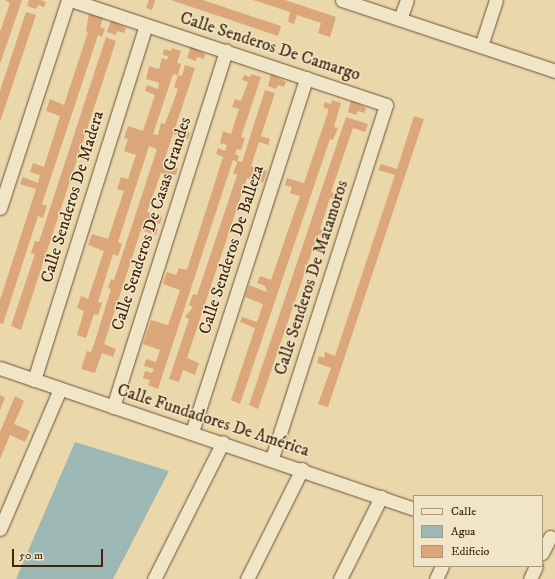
<!DOCTYPE html>
<html>
<head>
<meta charset="utf-8">
<style>
  body { margin:0 }
  #map { position:relative; width:555px; height:579px; overflow:hidden; background:#ead7aa; font-family:"IM FELL DW Pica",serif }
  div>[style] { position:absolute }
  .water>* { inset:0; background:#9db7b4 }
  .building>* { inset:0; background:#dba77a }
  .roads { filter:drop-shadow(0 0 1px #6a5234) drop-shadow(0 0 1px #6a5234) }
  .minor>* { height:13px; margin:-6.5px; padding:0 6.5px; transform-origin:6.5px; border-radius:6.5px; background:#f1e5c8 }
  span { translate:-50% -50%; white-space:nowrap; text-align:center; line-height:1.15; -webkit-text-stroke:3px #f1e5c8; paint-order:stroke }
  .street-label { font-size:17px; color:#3f260c }
  .legend { position:absolute; left:413px; top:495px; width:130px; height:72px; box-sizing:border-box; background:#f1e5c8; border:1px solid #aa997d; margin:0; padding:5px 7px; list-style:none; font-size:12px; color:#3f260c }
  .legend li { display:flex; align-items:center; gap:8px; height:20px }
  .legend b { width:20px; border:1px solid #aa997d }
  .scale { position:absolute; left:12px; top:549px; width:91px; height:18px; box-sizing:border-box; border:2px solid #3f260c; border-top:0; padding-left:5px; font-size:12px; line-height:14px; white-space:nowrap; color:#3f260c; -webkit-text-stroke:3px #f1e5c8; paint-order:stroke }
</style>
</head>
<body>
<div id="map">
  <div class="water">
    <div style="clip-path:polygon(75px 442px,169px 471px,113px 579px,16px 579px)"></div>
  </div>
  <div class="building">
    <div style="clip-path:polygon(5px 0,22px 0,0 64px,0 32px,10px 3px)"></div>
    <div style="clip-path:polygon(29px 0,40px 0,46px 2px,44px 7px,38px 5px,36px 9px,27px 6px)"></div>
    <div style="clip-path:polygon(149px 0,155px 0,152px 10px,146px 8px)"></div>
    <div style="clip-path:polygon(171px 0,203px 0,281px 26px,278px 36px)"></div>
    <div style="clip-path:polygon(253px 0,285px 0,336px 17px,330px 37px,318px 33px,321px 23px,297px 15px,294px 24px,288px 22px,290px 12px)"></div>
    <div style="clip-path:polygon(26px 12px,36px 15px,0 122px,0 91px)"></div>
    <div style="clip-path:polygon(89px 13px,103px 18px,100px 27px,105px 29px,102px 37px,98px 35px,42px 204px,47px 206px,43px 218px,38px 216px,3px 324px,0 323px,0 300px,36px 189px,20px 184px,23px 177px,38px 183px,40px 175px,30px 172px,33px 163px,44px 167px,60px 116px,46px 111px,50px 99px,64px 105px,88px 32px,86px 31px)"></div>
    <div style="clip-path:polygon(111px 20px,126px 28px,124px 33px,117px 31px,116px 35px,107px 32px)"></div>
    <div style="clip-path:polygon(106px 37px,116px 41px,21px 330px,11px 326px,35px 254px,31px 253px,35px 241px,39px 242px)"></div>
    <div style="clip-path:polygon(191px 46px,205px 54px,204px 59px,197px 57px,196px 61px,187px 58px)"></div>
    <div style="clip-path:polygon(172px 48px,181px 51px,177px 63px,181px 64px,178px 75px,173px 74px,153px 134px,158px 135px,161px 123px,165px 124px,178px 89px,174px 87px,178px 75px,182px 76px,185px 65px,195px 68px,175px 128px,190px 133px,188px 139px,173px 134px,163px 164px,178px 168px,176px 175px,172px 174px,171px 176px,161px 173px,147px 212px,162px 217px,160px 224px,146px 219px,144px 224px,158px 229px,156px 235px,141px 230px,104px 344px,116px 349px,113px 357px,102px 353px,95px 373px,81px 369px,87px 351px,91px 352px,95px 341px,111px 289px,108px 288px,111px 279px,114px 280px,157px 149px,149px 146px,118px 242px,122px 244px,118px 256px,113px 254px,98px 302px,102px 303px,98px 315px,94px 314px,86px 338px,77px 335px,84px 311px,77px 308px,81px 296px,88px 299px,104px 251px,88px 245px,92px 234px,108px 239px,124px 191px,117px 189px,121px 177px,128px 179px,136px 155px,124px 151px,128px 139px,124px 138px,128px 126px,143px 131px,155px 95px,145px 91px,147px 85px,158px 89px,159px 83px,146px 79px,149px 66px,159px 69px,162px 58px,167px 60px,168px 56px,163px 55px,164px 49px,171px 51px)"></div>
    <div style="clip-path:polygon(251px 74px,261px 77px,241px 137px,245px 138px,241px 150px,237px 149px,235px 154px,239px 156px,237px 162px,233px 160px,158px 389px,148px 385px,150px 380px,143px 378px,145px 371px,152px 373px,154px 369px,144px 366px,146px 359px,156px 362px,160px 350px,143px 344px,151px 320px,168px 325px,180px 290px,163px 284px,167px 272px,176px 275px,179px 268px,187px 270px,223px 157px,216px 154px,218px 148px,225px 151px,227px 145px,220px 143px,223px 131px,231px 134px,239px 109px,232px 107px,235px 99px,241px 101px,248px 82px,242px 80px,244px 75px,250px 77px)"></div>
    <div style="clip-path:polygon(271px 74px,286px 82px,284px 87px,278px 85px,276px 89px,268px 86px)"></div>
    <div style="clip-path:polygon(265px 90px,275px 93px,261px 136px,270px 139px,268px 145px,259px 142px,251px 166px,267px 171px,263px 183px,247px 178px,187px 358px,199px 363px,195px 375px,183px 370px,179px 382px,169px 379px,189px 319px,185px 317px,193px 307px,189px 305px,193px 294px,197px 295px,237px 175px,233px 173px,238px 161px,242px 162px)"></div>
    <div style="clip-path:polygon(332px 100px,341px 103px,334px 127px,338px 128px,333px 140px,330px 139px,240px 404px,231px 400px,255px 328px,240px 322px,242px 317px,257px 322px,263px 304px,245px 297px,249px 285px,267px 292px,265px 286px,257px 283px,260px 276px,271px 280px,300px 196px,290px 193px,292px 187px,285px 185px,287px 178px,304px 183px,328px 112px,328px 109px,323px 107px,325px 102px,331px 104px)"></div>
    <div style="clip-path:polygon(351px 100px,366px 108px,364px 113px,358px 111px,356px 115px,348px 112px)"></div>
    <div style="clip-path:polygon(414px 116px,424px 119px,328px 407px,318px 404px,331px 368px,317px 363px,319px 356px,324px 358px,325px 352px,335px 356px,395px 175px,378px 170px,381px 164px,397px 169px)"></div>
    <div style="clip-path:polygon(346px 117px,368px 124px,365px 132px,353px 128px,331px 192px,341px 196px,339px 201px,330px 198px,320px 229px,325px 231px,324px 236px,318px 234px,258px 409px,249px 405px)"></div>
    <div style="clip-path:polygon(0 395px,5px 398px,0 410px)"></div>
    <div style="clip-path:polygon(15px 396px,24px 401px,14px 424px,30px 431px,25px 442px,10px 435px,0 459px,0 432px)"></div>
  </div>
  <div class="roads">
    <div class="minor">
      <div style="left:71px;top:0;width:332px;rotate:18.4deg"></div>
      <div style="left:386px;top:105px;width:372px;rotate:107.9deg"></div>
      <div style="left:342px;top:0;width:225px;rotate:18.4deg"></div>
      <div style="left:400px;top:19px;width:20px;rotate:-70deg"></div>
      <div style="left:481px;top:46px;width:48px;rotate:-71.9deg"></div>
      <div style="left:0;top:208px;width:219px;rotate:-71.9deg"></div>
      <div style="left:0;top:368px;width:437px;rotate:18.8deg"></div>
      <div style="left:34px;top:380px;width:372px;rotate:-72.5deg"></div>
      <div style="left:113px;top:407px;width:374px;rotate:-72.4deg"></div>
      <div style="left:192px;top:432px;width:372px;rotate:-72.1deg"></div>
      <div style="left:0;top:529px;width:152px;rotate:-66.8deg"></div>
      <div style="left:542px;top:553px;width:18px;rotate:-63deg"></div>
      <div style="left:154px;top:579px;width:153px;rotate:-63.3deg"></div>
      <div style="left:247px;top:579px;width:123px;rotate:-63.4deg"></div>
      <div style="left:340px;top:579px;width:92px;rotate:-63.4deg"></div>
      <div style="left:436px;top:579px;width:14px;rotate:-65deg"></div>
      <div style="left:530px;top:579px;width:14px;rotate:-65deg"></div>
    </div>
  </div>
  <div class="street-label">
    <span style="left:270px;top:47px;rotate:18deg">Calle Senderos De Camargo</span>
    <span style="left:73px;top:197px;rotate:-73deg">Calle Senderos De Madera</span>
    <span style="left:152px;top:224px;rotate:-72deg">Calle Senderos De Casas Grandes</span>
    <span style="left:232px;top:250px;rotate:-72deg">Calle Senderos De Balleza</span>
    <span style="left:312px;top:278px;rotate:-72deg">Calle Senderos De Matamoros</span>
    <span style="left:213px;top:421px;rotate:18deg">Calle Fundadores De América</span>
  </div>
  <ul class="legend">
  <li><b style="height:5px;background:#f1e5c8"></b>Calle</li>
  <li><b style="height:11px;background:#9db7b4"></b>Agua</li>
  <li><b style="height:11px;background:#dba77a"></b>Edificio</li>
  </ul>
  <div class="scale">50 m</div>
</div>
</body>
</html>
